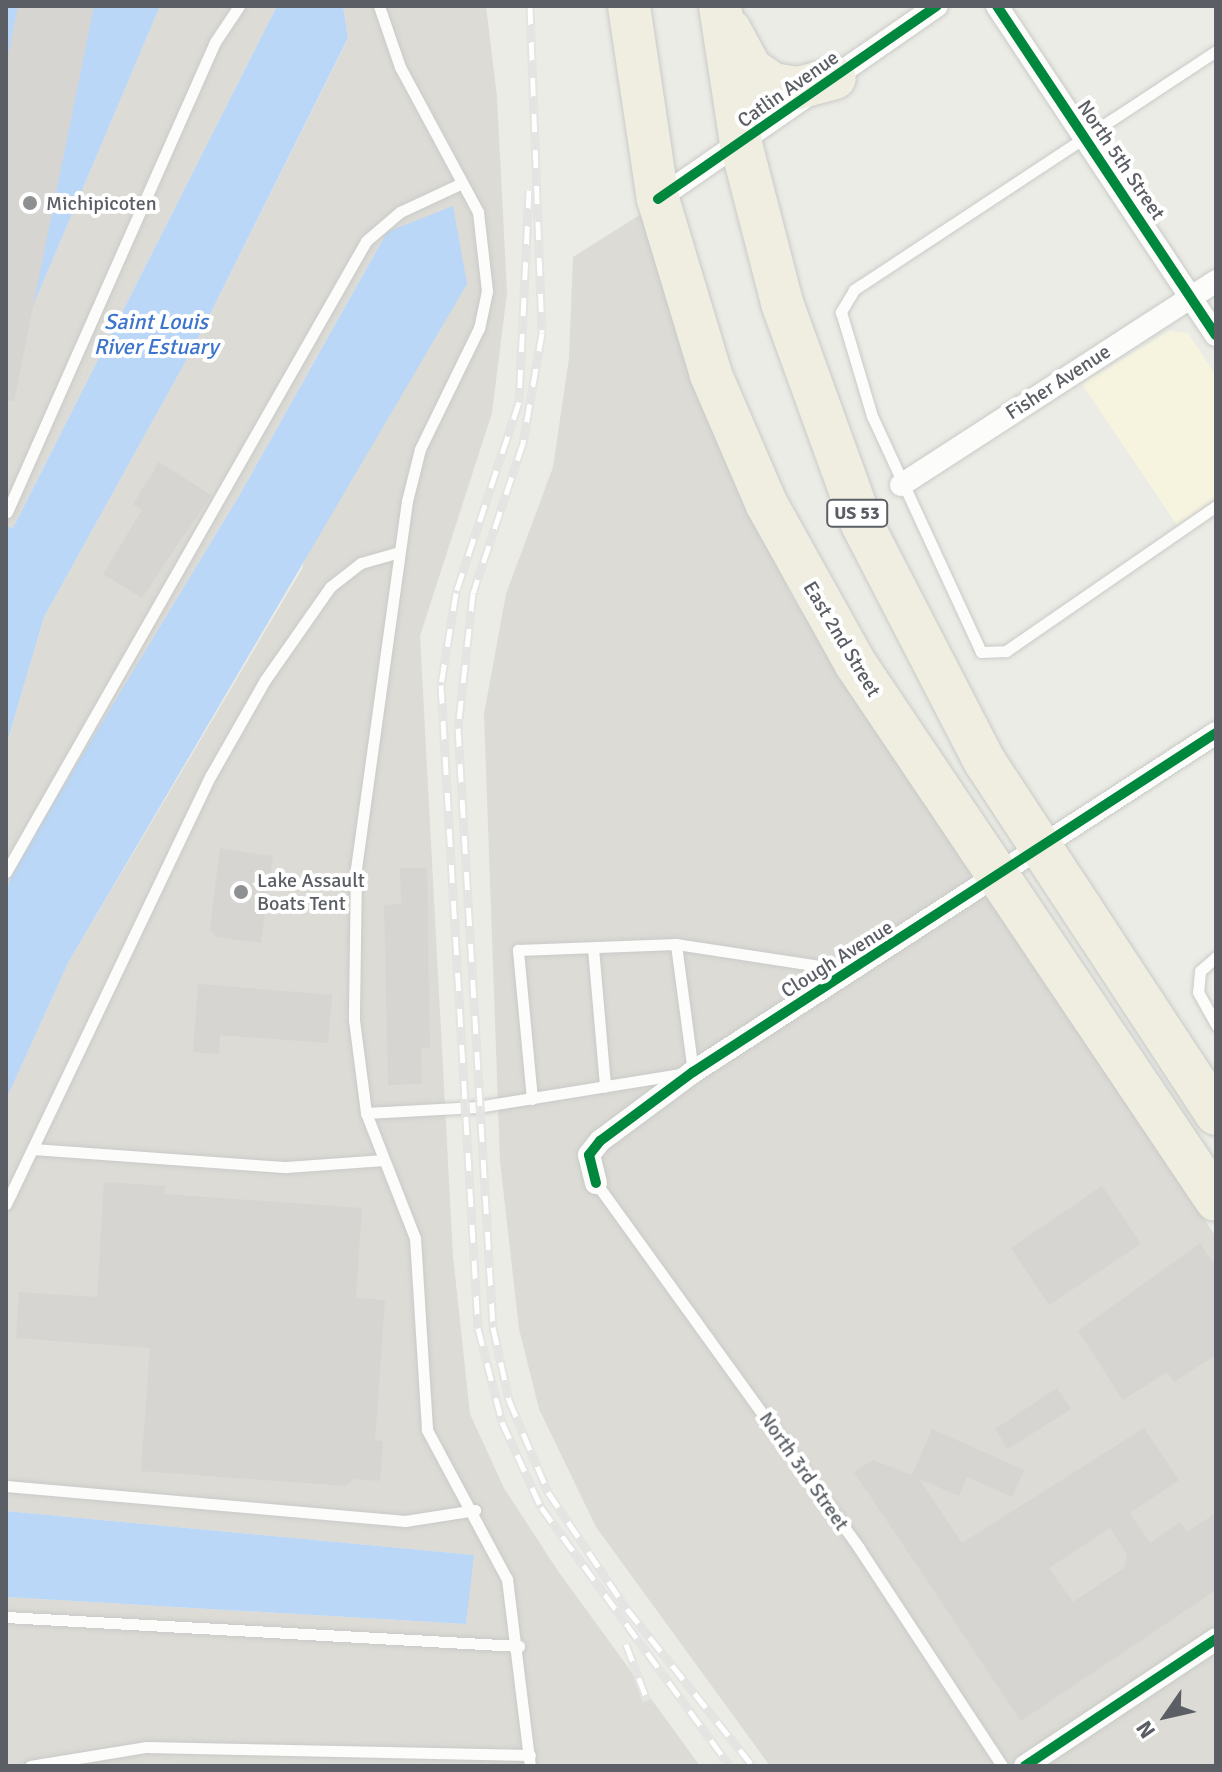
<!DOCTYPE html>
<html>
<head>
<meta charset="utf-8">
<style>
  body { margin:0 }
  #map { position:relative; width:1222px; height:1772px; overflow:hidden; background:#ecece6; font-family:Signika,sans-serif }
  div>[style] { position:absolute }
  .commercial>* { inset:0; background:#f6f4df }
  .industrial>* { inset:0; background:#dcdbd6 }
  .water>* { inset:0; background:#bad7f8 }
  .building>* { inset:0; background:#d6d5d1 }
  .roads { filter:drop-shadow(0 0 2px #c9cac8) drop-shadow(0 0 2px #c9cac8) }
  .lane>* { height:11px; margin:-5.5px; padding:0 5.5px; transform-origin:5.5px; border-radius:5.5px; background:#fcfcfb }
  .street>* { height:22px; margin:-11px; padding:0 11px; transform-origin:11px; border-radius:11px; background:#fcfcfb }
  .highway>* { height:42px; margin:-21px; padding:0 21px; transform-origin:21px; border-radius:21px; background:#efeee1 }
  .rail>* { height:9px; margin-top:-4.5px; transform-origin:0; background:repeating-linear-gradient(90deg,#fff 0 18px,#e4e4e3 0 36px); box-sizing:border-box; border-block:2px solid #e4e4e3 }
  .cycleway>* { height:10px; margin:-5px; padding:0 5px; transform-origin:5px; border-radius:5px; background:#00873e }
  .dots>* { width:22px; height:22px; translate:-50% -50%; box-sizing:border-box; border:4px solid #fff; border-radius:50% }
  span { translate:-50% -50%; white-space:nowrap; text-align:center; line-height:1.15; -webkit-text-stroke:8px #fff; paint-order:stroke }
  .shield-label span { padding:2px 6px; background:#fff; border:2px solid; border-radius:6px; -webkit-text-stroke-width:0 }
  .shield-label { font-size:18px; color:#5b5f65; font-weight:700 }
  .street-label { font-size:20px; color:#5b5f65 }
  .poi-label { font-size:20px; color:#5b5f65 }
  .left { translate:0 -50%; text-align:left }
  .water-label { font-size:22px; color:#3d74cc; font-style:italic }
  .frame { position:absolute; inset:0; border:8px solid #5b5f65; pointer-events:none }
  .north { position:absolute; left:1126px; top:1676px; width:80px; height:80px; -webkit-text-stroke:6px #fff; paint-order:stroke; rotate:236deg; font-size:22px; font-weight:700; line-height:32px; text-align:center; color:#5b5f65 }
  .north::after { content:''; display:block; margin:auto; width:28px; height:36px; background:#5b5f65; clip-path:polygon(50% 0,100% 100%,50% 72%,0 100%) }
</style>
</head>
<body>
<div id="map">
  <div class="commercial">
    <div style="clip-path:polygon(1169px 331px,1188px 333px,1216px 375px,1216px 498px,1177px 525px,1082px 384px)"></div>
  </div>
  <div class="industrial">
    <div style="clip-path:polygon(160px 6px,277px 6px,13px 528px,6px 526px,6px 370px)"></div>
    <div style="clip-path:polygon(343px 6px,486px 6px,497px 97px,507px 293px,492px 413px,420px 636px,453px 1256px,470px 1414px,504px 1488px,558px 1571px,700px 1766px,6px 1766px,6px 1597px,466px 1624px,473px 1555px,6px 1511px,6px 1100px,68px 963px,302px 569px,387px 232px,239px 496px,13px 869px,6px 893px,6px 746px,44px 617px,192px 350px,348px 39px)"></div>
    <div style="clip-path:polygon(641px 214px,687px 368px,791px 595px,1216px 1237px,1216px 1766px,770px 1766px,596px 1527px,539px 1409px,519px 1329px,500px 1161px,484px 714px,506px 594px,553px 467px,569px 358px,573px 257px)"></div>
  </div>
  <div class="water">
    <div style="clip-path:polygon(6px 6px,160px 6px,6px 370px)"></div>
    <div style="clip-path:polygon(277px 6px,343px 6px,348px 38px,192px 350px,44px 617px,6px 746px,6px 526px,13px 528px)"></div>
    <div style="clip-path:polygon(453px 206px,467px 284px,68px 963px,6px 1100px,6px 894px,13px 869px,239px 496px,387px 232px)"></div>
    <div style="clip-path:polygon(6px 1511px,474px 1555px,466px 1624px,6px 1597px)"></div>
  </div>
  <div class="building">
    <div style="clip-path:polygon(18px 6px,94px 6px,14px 401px,6px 400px,6px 66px)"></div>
    <div style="clip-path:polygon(159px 462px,211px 495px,142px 598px,103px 574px,142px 510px,133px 504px)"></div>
    <div style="clip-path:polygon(220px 848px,273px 856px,261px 943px,216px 937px,210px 928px)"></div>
    <div style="clip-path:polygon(400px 868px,427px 868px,430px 1048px,421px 1048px,422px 1084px,388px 1085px,384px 905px,401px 904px)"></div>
    <div style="clip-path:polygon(198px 984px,332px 995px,328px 1043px,220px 1035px,219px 1054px,193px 1052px)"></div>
    <div style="clip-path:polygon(104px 1182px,165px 1186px,165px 1194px,362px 1208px,356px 1298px,385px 1300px,375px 1440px,383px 1441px,380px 1481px,353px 1479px,346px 1486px,141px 1471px,150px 1348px,16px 1338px,19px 1292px,97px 1297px)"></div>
    <div style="clip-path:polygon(1102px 1186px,1141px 1244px,1049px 1305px,1011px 1248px)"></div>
    <div style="clip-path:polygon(1200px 1243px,1216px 1267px,1216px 1355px,1174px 1382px,1167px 1372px,1123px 1400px,1078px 1331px)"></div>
    <div style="clip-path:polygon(1057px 1388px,1071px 1409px,1008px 1449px,995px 1429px)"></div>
    <div style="clip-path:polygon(evenodd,1144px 1428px,1179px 1480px,1130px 1513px,1150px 1543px,1180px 1522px,1187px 1532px,1216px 1513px,1216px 1590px,1021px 1721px,854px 1472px,873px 1460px,912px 1475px,932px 1429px,1024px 1470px,1012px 1497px,967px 1477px,959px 1496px,919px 1479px,962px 1543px,1144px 1428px,1110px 1528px,1127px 1554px,1124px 1568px,1073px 1602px,1049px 1568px,1110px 1528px)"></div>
  </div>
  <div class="roads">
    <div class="lane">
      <div style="left:379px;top:6px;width:65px;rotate:71deg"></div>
      <div style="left:400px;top:67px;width:165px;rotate:61.7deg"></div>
      <div style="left:478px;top:212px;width:80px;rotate:83.5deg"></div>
      <div style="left:487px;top:291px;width:38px;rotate:102deg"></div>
      <div style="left:479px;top:328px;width:135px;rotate:116deg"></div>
      <div style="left:420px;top:449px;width:54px;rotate:104deg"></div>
      <div style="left:407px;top:501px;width:372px;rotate:97.9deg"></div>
      <div style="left:356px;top:869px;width:151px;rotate:90.8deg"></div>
      <div style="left:354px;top:1020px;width:94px;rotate:82.6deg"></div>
      <div style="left:366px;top:1113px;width:134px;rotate:68.6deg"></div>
      <div style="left:415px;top:1238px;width:192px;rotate:86.4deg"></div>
      <div style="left:427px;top:1430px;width:169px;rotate:61.8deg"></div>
      <div style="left:507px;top:1579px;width:188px;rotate:83deg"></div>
      <div style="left:1216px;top:51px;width:434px;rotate:146.6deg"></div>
      <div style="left:854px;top:290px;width:26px;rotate:121deg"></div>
      <div style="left:841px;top:312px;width:109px;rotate:73.4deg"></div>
      <div style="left:872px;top:416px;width:260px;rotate:65.2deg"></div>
      <div style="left:981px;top:652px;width:25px;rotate:-2deg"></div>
      <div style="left:1006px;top:651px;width:255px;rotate:-34.6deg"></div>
      <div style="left:7px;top:512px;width:514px;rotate:-66.13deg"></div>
      <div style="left:215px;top:42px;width:43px;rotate:-56.3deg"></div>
      <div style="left:6px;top:872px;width:726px;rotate:-60.29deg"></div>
      <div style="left:366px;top:241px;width:45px;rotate:-40.5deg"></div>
      <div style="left:400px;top:212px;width:68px;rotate:-25.1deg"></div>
      <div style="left:593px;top:948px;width:139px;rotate:85deg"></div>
      <div style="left:1216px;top:957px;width:21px;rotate:139deg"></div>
      <div style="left:1200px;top:971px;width:21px;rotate:95deg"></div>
      <div style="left:1198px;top:992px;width:38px;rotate:61deg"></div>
      <div style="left:532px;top:1099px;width:150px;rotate:-95.4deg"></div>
      <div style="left:518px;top:950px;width:158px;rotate:-2.2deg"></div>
      <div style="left:676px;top:944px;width:171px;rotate:8.7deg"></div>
      <div style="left:366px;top:1113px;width:111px;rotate:-3.1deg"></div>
      <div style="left:477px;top:1107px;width:219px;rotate:-9.2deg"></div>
      <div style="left:693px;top:1072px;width:129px;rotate:-97.6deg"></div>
      <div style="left:33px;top:1149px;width:254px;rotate:4.1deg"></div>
      <div style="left:286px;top:1167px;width:98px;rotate:-4.1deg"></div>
      <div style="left:596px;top:1183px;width:450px;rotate:54.2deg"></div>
      <div style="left:859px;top:1548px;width:261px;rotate:56.7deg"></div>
      <div style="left:6px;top:1204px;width:475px;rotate:-64.5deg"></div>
      <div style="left:211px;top:775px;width:109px;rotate:-60.4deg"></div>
      <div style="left:265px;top:680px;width:113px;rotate:-55deg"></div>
      <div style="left:330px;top:587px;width:39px;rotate:-38deg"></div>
      <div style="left:361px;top:563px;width:40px;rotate:-16deg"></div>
      <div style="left:6px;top:1486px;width:401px;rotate:5deg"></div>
      <div style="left:405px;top:1521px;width:71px;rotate:-8.9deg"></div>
      <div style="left:6px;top:1617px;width:514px;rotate:3.24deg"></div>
      <div style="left:30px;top:1766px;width:118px;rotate:-9.3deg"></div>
      <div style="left:146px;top:1747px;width:384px;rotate:1.2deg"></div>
    </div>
    <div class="street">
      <div style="left:997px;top:6px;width:395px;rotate:56.4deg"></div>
      <div style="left:658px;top:199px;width:339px;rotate:-34.7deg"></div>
      <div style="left:901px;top:485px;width:375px;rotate:-32.9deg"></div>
      <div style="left:596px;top:1183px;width:29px;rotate:-104deg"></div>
      <div style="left:589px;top:1155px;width:18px;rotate:-52deg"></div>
      <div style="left:600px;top:1141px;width:116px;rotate:-36.6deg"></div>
      <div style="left:693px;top:1072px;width:623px;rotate:-32.95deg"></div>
      <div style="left:1025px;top:1766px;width:229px;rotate:-33.6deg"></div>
    </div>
    <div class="highway">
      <div style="left:629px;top:6px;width:195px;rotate:81.5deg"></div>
      <div style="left:658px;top:199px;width:184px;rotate:73.2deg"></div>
      <div style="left:711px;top:375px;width:139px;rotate:66.7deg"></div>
      <div style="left:766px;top:503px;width:183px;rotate:60.9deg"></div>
      <div style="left:855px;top:663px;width:647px;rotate:56.09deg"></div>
      <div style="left:720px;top:6px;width:140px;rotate:81.3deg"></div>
      <div style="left:741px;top:144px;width:164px;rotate:75.5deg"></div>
      <div style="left:782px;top:303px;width:235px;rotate:70.1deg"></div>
      <div style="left:862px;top:524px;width:268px;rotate:62.7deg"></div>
      <div style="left:985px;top:762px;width:421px;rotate:56.7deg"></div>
      <div style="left:730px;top:30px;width:44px;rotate:61.7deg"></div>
      <div style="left:751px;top:69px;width:27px;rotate:34deg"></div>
      <div style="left:773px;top:84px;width:25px;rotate:9deg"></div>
      <div style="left:798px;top:88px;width:38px;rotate:-15deg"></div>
    </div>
  </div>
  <div class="rail">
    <div style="left:530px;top:6px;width:327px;rotate:87.9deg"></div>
    <div style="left:542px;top:333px;width:112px;rotate:99.8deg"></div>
    <div style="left:523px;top:443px;width:158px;rotate:108.4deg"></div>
    <div style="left:473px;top:593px;width:136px;rotate:96.3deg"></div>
    <div style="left:458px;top:728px;width:600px;rotate:86.66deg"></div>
    <div style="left:493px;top:1327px;width:75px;rotate:77.6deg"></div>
    <div style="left:509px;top:1400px;width:100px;rotate:67deg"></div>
    <div style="left:548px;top:1492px;width:141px;rotate:56deg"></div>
    <div style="left:627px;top:1609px;width:201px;rotate:51.3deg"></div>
    <div style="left:529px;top:190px;width:212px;rotate:92.7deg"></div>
    <div style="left:519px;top:402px;width:201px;rotate:108.3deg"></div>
    <div style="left:456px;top:593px;width:93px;rotate:99.3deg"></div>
    <div style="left:441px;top:685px;width:644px;rotate:86.71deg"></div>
    <div style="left:478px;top:1328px;width:97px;rotate:75.7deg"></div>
    <div style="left:502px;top:1422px;width:94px;rotate:65.4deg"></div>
    <div style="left:541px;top:1507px;width:321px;rotate:53.9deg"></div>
    <div style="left:626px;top:1644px;width:60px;rotate:69.4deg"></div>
  </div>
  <div class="cycleway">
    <div style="left:997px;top:6px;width:395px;rotate:56.4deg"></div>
    <div style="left:658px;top:199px;width:339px;rotate:-34.7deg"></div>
    <div style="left:596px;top:1183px;width:29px;rotate:-104deg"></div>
    <div style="left:589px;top:1155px;width:18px;rotate:-52deg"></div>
    <div style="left:600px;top:1141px;width:116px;rotate:-36.6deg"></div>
    <div style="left:693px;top:1072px;width:623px;rotate:-32.95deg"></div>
    <div style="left:1025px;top:1766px;width:229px;rotate:-33.6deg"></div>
  </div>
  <div class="dots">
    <div style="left:30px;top:203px;background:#8e9092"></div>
    <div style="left:241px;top:892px;background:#8e9092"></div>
  </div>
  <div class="shield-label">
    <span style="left:857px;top:513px">US 53</span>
  </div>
  <div class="street-label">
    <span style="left:788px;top:89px;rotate:-35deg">Catlin Avenue</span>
    <span style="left:1121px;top:160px;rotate:56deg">North 5th Street</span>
    <span style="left:1058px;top:382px;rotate:-33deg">Fisher Avenue</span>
    <span style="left:842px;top:639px;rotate:59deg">East 2nd Street</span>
    <span style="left:837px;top:959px;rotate:-32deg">Clough Avenue</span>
    <span style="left:804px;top:1471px;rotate:55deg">North 3rd Street</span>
  </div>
  <div class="poi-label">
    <span class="left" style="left:46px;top:203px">Michipicoten</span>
    <span class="left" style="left:257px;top:892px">Lake Assault<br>Boats Tent</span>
  </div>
  <div class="water-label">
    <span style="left:156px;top:334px">Saint Louis<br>River Estuary</span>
  </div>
  <div class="frame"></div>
  <div class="north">N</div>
</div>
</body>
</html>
